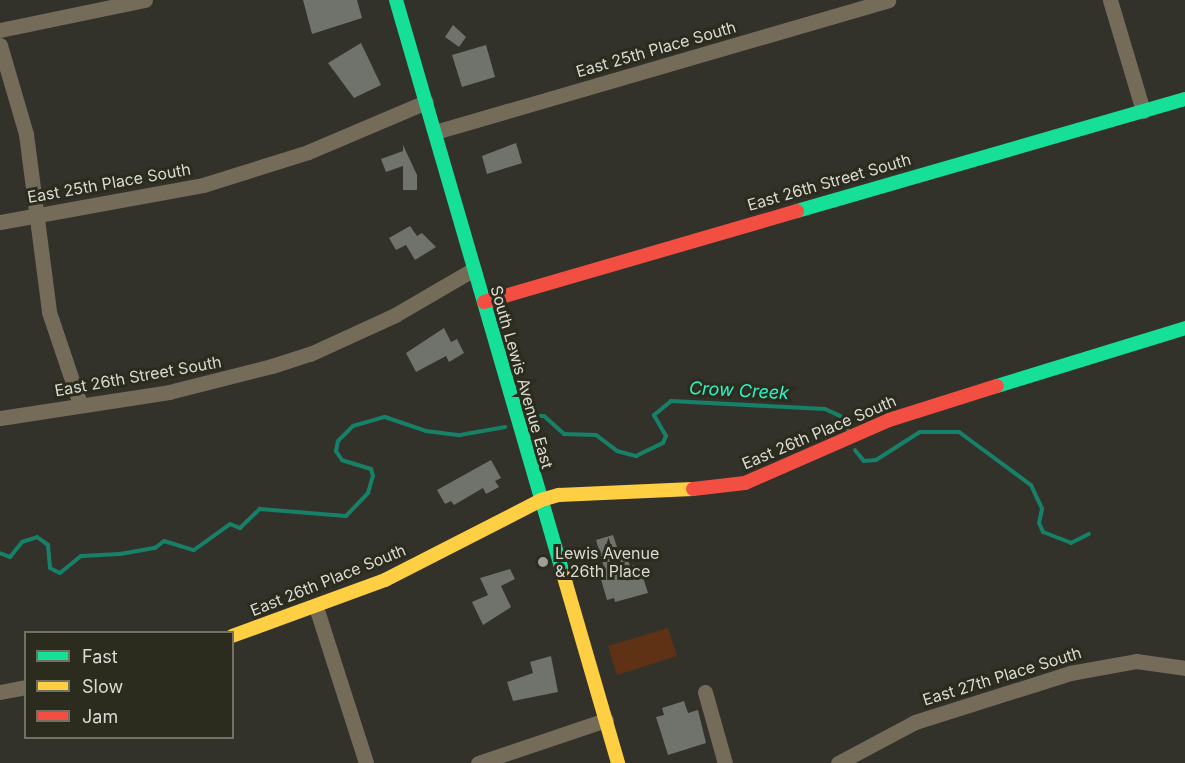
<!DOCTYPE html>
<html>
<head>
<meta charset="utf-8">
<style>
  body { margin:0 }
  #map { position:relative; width:1185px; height:763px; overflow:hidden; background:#32322b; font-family:Inter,sans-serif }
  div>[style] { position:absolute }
  .green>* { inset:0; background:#5f3216 }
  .stream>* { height:4px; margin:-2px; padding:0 2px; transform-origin:2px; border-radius:2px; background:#178069 }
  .building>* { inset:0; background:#70726c }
  .street>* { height:15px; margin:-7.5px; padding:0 7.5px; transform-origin:7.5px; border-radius:7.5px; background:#756b59 }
  .fast>* { height:14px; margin:-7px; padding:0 7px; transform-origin:7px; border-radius:7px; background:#16e098 }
  .slow>* { height:14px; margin:-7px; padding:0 7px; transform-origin:7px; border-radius:7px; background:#ffcf43 }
  .jam>* { height:14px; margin:-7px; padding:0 7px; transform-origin:7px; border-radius:7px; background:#f24e42 }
  .dots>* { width:16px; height:16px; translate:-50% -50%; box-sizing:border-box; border:3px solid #2b2b1e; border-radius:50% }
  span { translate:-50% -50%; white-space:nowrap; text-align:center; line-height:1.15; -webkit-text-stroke:6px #2b2b1e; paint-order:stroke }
  .street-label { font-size:16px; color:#d9dad2 }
  .poi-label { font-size:16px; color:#d9dad2 }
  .left { translate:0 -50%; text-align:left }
  .water-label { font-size:18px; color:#2ef4c8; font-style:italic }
  .legend { position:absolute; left:24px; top:631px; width:210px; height:108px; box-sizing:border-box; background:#2b2b1e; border:2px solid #717166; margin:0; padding:8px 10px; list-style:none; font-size:18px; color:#d9dad2 }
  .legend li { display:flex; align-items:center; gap:12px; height:30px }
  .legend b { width:30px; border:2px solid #717166 }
</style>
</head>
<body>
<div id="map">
  <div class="green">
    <div style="clip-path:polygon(668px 628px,677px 656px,617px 675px,608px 646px)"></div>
  </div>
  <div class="stream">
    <div style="left:535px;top:416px;width:9px"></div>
    <div style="left:544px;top:416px;width:27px;rotate:42deg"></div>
    <div style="left:564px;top:434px;width:32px;rotate:2deg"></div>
    <div style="left:596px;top:435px;width:26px;rotate:37deg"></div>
    <div style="left:617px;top:451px;width:20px;rotate:15deg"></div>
    <div style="left:636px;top:456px;width:30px;rotate:-26deg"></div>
    <div style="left:663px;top:443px;width:8px;rotate:-67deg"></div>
    <div style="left:666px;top:436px;width:24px;rotate:-120deg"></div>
    <div style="left:654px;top:415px;width:22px;rotate:-39deg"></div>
    <div style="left:671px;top:401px;width:154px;rotate:3deg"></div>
    <div style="left:825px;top:409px;width:17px;rotate:25deg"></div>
    <div style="left:840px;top:416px;width:17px;rotate:59deg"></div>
    <div style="left:855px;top:450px;width:14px;rotate:51deg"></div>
    <div style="left:864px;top:461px;width:12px;rotate:-5deg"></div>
    <div style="left:876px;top:460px;width:52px;rotate:-32.5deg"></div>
    <div style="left:920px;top:432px;width:39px"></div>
    <div style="left:959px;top:432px;width:89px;rotate:36.4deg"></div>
    <div style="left:1031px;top:485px;width:26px;rotate:65deg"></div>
    <div style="left:1042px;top:509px;width:14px;rotate:102deg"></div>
    <div style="left:1039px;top:523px;width:10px;rotate:66deg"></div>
    <div style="left:1043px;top:532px;width:30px;rotate:21deg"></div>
    <div style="left:1071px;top:543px;width:20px;rotate:-27deg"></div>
    <div style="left:0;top:553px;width:11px;rotate:22deg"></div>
    <div style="left:10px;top:557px;width:19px;rotate:-51deg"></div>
    <div style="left:22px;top:542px;width:16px;rotate:-18deg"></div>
    <div style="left:37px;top:537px;width:14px;rotate:36deg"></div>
    <div style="left:48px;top:545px;width:23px;rotate:85deg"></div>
    <div style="left:50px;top:568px;width:11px;rotate:27deg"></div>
    <div style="left:60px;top:573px;width:27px;rotate:-39deg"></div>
    <div style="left:81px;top:556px;width:39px;rotate:-3deg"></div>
    <div style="left:120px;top:554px;width:36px;rotate:-10deg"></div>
    <div style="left:155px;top:548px;width:11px;rotate:-38deg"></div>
    <div style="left:164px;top:541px;width:31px;rotate:17deg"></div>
    <div style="left:194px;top:550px;width:44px;rotate:-35.8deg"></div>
    <div style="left:230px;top:524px;width:11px;rotate:22deg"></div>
    <div style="left:240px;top:528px;width:28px;rotate:-44deg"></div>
    <div style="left:260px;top:509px;width:86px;rotate:4.7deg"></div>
    <div style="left:346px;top:516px;width:32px;rotate:-46deg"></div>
    <div style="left:368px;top:493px;width:18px;rotate:-74deg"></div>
    <div style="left:373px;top:476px;width:7px;rotate:-106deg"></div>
    <div style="left:371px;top:469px;width:30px;rotate:-163deg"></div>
    <div style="left:342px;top:460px;width:11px;rotate:-124deg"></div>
    <div style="left:336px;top:451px;width:10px;rotate:-79deg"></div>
    <div style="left:338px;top:441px;width:21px;rotate:-45deg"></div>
    <div style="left:353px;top:426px;width:33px;rotate:-16deg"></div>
    <div style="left:385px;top:417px;width:43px;rotate:18.9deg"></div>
    <div style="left:426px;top:431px;width:34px;rotate:7deg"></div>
    <div style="left:460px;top:435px;width:46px;rotate:-10.1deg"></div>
  </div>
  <div class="building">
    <div style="clip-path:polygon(303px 0,357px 0,362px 18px,312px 34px)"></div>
    <div style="clip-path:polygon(453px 25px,466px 37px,459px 47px,445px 37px)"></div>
    <div style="clip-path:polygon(361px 43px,381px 85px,354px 98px,328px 63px)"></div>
    <div style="clip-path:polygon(486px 45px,495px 77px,462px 87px,452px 55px)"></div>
    <div style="clip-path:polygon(516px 143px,522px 163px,487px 174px,482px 156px)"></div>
    <div style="clip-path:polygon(403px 145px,417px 175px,417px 190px,403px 190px,403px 166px,386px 172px,381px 159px,403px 151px)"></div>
    <div style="clip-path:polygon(410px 226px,417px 236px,422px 233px,436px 247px,415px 260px,406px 245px,396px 250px,389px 238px)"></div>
    <div style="clip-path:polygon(444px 328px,451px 342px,457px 339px,464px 353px,449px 362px,446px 356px,416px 372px,406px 353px)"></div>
    <div style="clip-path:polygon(491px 460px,501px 478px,495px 481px,499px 487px,486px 494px,483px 488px,454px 505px,451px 501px,445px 504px,437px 490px)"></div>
    <div style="clip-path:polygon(613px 535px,618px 550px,624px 548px,630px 566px,635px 565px,638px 575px,642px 574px,648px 593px,615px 602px,614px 598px,607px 600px,600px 576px,606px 574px,596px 540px)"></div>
    <div style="clip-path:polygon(510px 569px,515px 579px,501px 586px,511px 607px,483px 625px,472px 602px,488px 595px,480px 578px)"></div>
    <div style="clip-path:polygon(551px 656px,558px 692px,513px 701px,507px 682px,533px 673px,530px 662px)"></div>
    <div style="clip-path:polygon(684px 701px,688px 713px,698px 710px,706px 743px,668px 755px,656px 717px,664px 715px,662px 708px)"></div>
  </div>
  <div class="street">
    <div style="left:1110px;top:0;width:116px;rotate:73.4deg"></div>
    <div style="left:0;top:30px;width:148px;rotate:-11.7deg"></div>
    <div style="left:0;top:45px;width:93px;rotate:73.7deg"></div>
    <div style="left:26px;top:134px;width:179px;rotate:82.6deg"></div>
    <div style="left:49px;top:312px;width:97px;rotate:71.4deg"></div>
    <div style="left:435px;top:132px;width:472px;rotate:-16.2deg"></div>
    <div style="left:0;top:222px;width:206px;rotate:-10.3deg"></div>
    <div style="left:203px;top:185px;width:110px;rotate:-17.4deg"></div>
    <div style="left:308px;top:152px;width:128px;rotate:-23deg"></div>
    <div style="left:0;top:418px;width:171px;rotate:-8.7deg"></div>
    <div style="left:169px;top:392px;width:106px;rotate:-14.2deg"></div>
    <div style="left:272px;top:366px;width:40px;rotate:-18deg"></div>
    <div style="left:310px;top:354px;width:94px;rotate:-24.6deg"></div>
    <div style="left:395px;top:315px;width:91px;rotate:-30.2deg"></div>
    <div style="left:316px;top:607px;width:164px;rotate:72.2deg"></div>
    <div style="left:0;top:692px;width:26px;rotate:-11deg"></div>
    <div style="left:705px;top:692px;width:74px;rotate:74.3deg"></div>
    <div style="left:478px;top:763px;width:135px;rotate:-18.6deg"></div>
    <div style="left:838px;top:763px;width:87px;rotate:-28deg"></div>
    <div style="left:915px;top:722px;width:163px;rotate:-17.5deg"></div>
    <div style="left:1070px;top:673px;width:67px;rotate:-10.3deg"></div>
    <div style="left:1136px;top:661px;width:49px;rotate:8.1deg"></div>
  </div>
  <div class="fast">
    <div style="left:396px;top:0;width:601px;rotate:73.77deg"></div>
    <div style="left:797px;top:211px;width:404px;rotate:-16.1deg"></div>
    <div style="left:997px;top:386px;width:197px;rotate:-17.1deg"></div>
  </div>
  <div class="slow">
    <div style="left:564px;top:577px;width:194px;rotate:73.8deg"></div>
    <div style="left:232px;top:636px;width:163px;rotate:-20.1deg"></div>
    <div style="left:385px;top:580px;width:175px;rotate:-27.1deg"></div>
    <div style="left:541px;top:500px;width:19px;rotate:-16deg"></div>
    <div style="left:559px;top:495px;width:134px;rotate:-2.6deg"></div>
  </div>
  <div class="jam">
    <div style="left:484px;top:302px;width:326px;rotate:-16.2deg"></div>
    <div style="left:693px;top:489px;width:52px;rotate:-6.6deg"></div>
    <div style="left:745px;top:483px;width:157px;rotate:-23.6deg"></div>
    <div style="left:889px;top:420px;width:113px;rotate:-17.5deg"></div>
  </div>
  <div class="dots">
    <div style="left:543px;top:562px;background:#9f9f98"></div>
  </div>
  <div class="street-label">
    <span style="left:656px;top:49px;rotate:-16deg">East 25th Place South</span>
    <span style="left:829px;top:182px;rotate:-16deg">East 26th Street South</span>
    <span style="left:109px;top:183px;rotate:-10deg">East 25th Place South</span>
    <span style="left:138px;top:376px;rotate:-10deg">East 26th Street South</span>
    <span style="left:522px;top:377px;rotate:74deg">South Lewis Avenue East</span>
    <span style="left:819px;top:432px;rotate:-23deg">East 26th Place South</span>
    <span style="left:328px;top:580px;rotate:-22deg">East 26th Place South</span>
    <span style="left:1002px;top:676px;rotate:-17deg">East 27th Place South</span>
  </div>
  <div class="poi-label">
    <span class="left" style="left:555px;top:562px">Lewis Avenue<br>&amp; 26th Place</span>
  </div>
  <div class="water-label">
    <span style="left:739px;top:391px;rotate:3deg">Crow Creek</span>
  </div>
  <ul class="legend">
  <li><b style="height:8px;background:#16e098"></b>Fast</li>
  <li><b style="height:8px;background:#ffcf43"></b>Slow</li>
  <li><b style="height:8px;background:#f24e42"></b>Jam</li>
  </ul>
</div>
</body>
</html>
